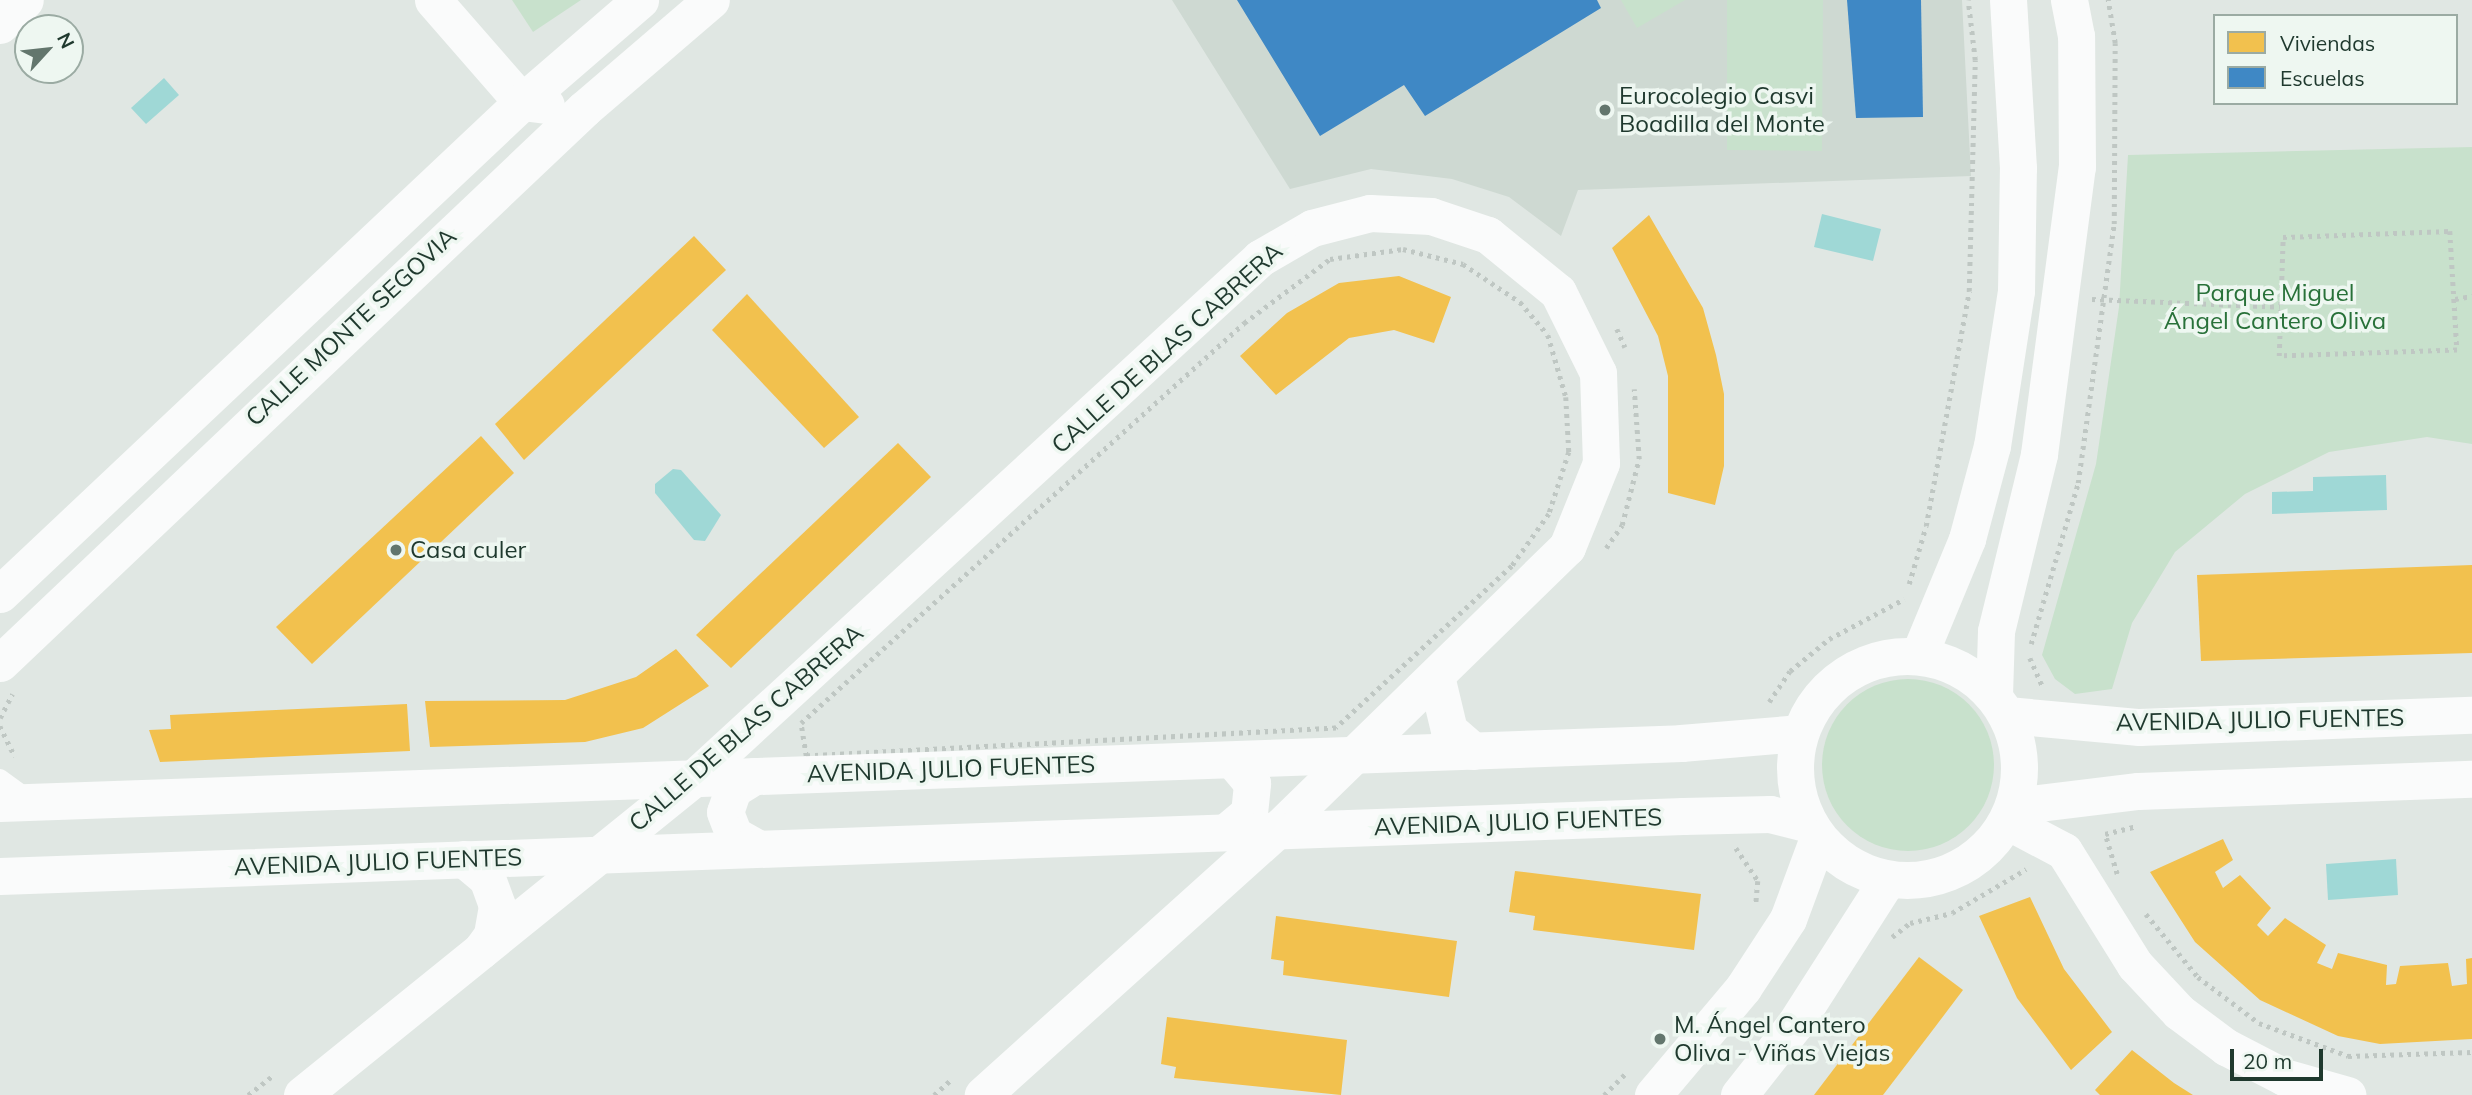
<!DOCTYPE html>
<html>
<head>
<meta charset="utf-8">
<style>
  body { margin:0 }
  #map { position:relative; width:2472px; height:1095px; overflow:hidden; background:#e0e7e3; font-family:Mulish,sans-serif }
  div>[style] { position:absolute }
  .built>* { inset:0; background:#ced9d2 }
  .green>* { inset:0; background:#c8e1cc }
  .round { border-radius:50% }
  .water>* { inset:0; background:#9fd8d6 }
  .homes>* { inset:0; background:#f2c14e }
  .schools>* { inset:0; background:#3f88c5 }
  .path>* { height:4.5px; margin-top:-2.25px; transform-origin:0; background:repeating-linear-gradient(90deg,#bfc7c3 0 3.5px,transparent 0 8.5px) }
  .lane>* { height:18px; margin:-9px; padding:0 9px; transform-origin:9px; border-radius:9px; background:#fafbfb }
  .street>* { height:37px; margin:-18.5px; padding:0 18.5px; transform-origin:18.5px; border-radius:18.5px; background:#fafbfb }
  .street>.ring { margin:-18.5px; padding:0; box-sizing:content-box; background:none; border:37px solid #fafbfb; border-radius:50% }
  .dots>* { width:19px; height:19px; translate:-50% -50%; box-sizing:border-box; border:4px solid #eef7f1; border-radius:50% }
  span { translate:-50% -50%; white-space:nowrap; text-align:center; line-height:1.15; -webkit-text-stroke:7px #eef7f1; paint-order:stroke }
  .poi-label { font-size:24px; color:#1f392e }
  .left { translate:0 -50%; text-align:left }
  .park-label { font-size:24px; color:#287139 }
  .street-label { font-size:24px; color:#1f392e }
  .legend { position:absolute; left:2213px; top:14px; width:245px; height:91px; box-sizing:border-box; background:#eef7f1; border:2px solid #9baba3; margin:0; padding:9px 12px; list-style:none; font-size:21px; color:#1f392e }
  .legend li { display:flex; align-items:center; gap:14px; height:35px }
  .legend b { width:35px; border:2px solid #9baba3 }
  .north { position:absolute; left:14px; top:14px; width:70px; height:70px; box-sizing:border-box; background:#eef7f1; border:2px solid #9baba3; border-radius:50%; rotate:63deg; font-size:19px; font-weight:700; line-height:28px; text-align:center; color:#1f392e }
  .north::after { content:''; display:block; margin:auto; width:24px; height:32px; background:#63766d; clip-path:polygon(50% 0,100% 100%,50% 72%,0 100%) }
  .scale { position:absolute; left:2230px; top:1049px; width:93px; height:32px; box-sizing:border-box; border:4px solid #1f392e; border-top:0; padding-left:9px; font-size:21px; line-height:24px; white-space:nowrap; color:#1f392e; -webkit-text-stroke:5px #eef7f1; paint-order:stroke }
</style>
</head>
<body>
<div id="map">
  <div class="built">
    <div style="clip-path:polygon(1172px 0,1962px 0,1971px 176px,1578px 190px,1561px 236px,1509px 197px,1452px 179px,1371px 169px,1290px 189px)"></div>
  </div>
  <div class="green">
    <div style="clip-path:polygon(512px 0,581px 0,533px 32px)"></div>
    <div style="clip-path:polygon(1621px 0,1685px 0,1637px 28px)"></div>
    <div style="clip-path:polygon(1727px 0,1823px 0,1822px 151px,1727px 150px)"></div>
    <div style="clip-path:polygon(2472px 147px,2472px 444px,2427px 437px,2329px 452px,2245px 494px,2175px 552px,2132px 623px,2112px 689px,2075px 694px,2055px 679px,2042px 655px,2096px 464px,2119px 307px,2128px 155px)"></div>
    <div class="round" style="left:1822px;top:679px;width:172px;height:172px"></div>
  </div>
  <div class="water">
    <div style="clip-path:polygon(164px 78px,179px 95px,146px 124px,131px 108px)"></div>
    <div style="clip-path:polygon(1822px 214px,1881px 229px,1873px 261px,1814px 247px)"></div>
    <div style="clip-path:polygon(673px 469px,681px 470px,721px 515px,705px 541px,694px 540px,655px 493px,655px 484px)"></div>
    <div style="clip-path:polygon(2386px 475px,2387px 510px,2272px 514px,2272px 492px,2313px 491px,2313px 477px)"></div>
    <div style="clip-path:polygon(2396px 859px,2398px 895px,2328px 900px,2326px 864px)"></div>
  </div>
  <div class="homes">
    <div style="clip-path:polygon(1649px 215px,1703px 308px,1716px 355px,1724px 394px,1724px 466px,1715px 505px,1668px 493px,1668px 376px,1658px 336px,1612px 248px)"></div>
    <div style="clip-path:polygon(694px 236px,726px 270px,524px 460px,495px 424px)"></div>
    <div style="clip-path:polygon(1399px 276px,1451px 297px,1434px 343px,1394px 330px,1349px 338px,1276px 395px,1240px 356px,1287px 313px,1339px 283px)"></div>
    <div style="clip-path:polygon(747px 294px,859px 417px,824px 448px,712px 330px)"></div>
    <div style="clip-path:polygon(481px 436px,514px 473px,312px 664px,276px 627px)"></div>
    <div style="clip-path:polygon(898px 443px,931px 477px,731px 668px,696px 635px)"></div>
    <div style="clip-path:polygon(2472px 565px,2472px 653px,2201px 661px,2197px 575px)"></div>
    <div style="clip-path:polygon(676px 649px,709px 686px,643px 728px,585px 742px,430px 747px,425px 701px,565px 700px,636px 677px)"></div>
    <div style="clip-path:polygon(407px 704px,410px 751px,160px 762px,149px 730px,171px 729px,170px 715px)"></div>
    <div style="clip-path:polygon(2223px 839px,2233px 860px,2215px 872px,2223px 888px,2240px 875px,2271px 908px,2257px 925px,2268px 936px,2285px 918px,2326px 945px,2317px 963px,2332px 969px,2338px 953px,2387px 965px,2386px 985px,2396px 984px,2400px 966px,2448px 963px,2452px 986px,2467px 984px,2466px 959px,2472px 958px,2472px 1039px,2380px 1044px,2338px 1036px,2260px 1000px,2195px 942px,2150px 872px)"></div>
    <div style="clip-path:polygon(1515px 871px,1701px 894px,1694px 950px,1533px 930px,1535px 916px,1509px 912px)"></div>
    <div style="clip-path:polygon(2030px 897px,2064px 969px,2112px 1032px,2071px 1070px,2017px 998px,1979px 916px)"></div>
    <div style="clip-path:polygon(1276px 916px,1457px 941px,1449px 997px,1283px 975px,1284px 961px,1271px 959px)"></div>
    <div style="clip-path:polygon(1919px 957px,1963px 990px,1929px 1035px,1883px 1095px,1814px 1095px)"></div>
    <div style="clip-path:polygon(1167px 1017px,1347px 1040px,1341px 1095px,1174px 1078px,1176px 1067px,1161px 1064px)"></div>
    <div style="clip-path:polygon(2132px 1050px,2174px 1083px,2193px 1095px,2100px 1095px,2095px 1090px)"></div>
  </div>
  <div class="schools">
    <div style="clip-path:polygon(1237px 0,1597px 0,1601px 8px,1425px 116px,1404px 85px,1320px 136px)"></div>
    <div style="clip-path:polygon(1847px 0,1921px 0,1923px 117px,1856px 118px)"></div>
  </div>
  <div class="path">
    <div style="left:2450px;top:231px;width:119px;rotate:86.6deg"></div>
    <div style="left:2457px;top:350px;width:178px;rotate:178.1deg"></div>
    <div style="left:2279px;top:356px;width:119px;rotate:-88.1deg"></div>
    <div style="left:2283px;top:237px;width:167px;rotate:-2.1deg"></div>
    <div style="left:1403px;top:249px;width:62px;rotate:14deg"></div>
    <div style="left:1463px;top:264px;width:69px;rotate:33.7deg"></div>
    <div style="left:1520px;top:302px;width:43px;rotate:49.7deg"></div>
    <div style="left:1548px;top:335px;width:65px;rotate:73.8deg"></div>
    <div style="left:1566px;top:397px;width:55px;rotate:86.9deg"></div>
    <div style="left:1569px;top:452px;width:65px;rotate:107.9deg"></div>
    <div style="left:1549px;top:514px;width:64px;rotate:125.4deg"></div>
    <div style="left:1512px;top:566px;width:239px;rotate:137.4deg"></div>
    <div style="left:1336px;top:728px;width:531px;rotate:176.98deg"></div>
    <div style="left:806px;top:756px;width:33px;rotate:-99deg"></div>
    <div style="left:801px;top:723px;width:597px;rotate:-42.08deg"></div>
    <div style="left:1244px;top:323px;width:107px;rotate:-36.7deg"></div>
    <div style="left:1330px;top:259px;width:74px;rotate:-7.8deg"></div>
    <div style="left:2092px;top:299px;width:188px;rotate:2.4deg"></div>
    <div style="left:2455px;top:299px;width:17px;rotate:-10deg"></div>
    <div style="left:1617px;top:329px;width:20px;rotate:66deg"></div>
    <div style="left:1606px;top:548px;width:28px;rotate:-55deg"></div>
    <div style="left:1622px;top:525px;width:68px;rotate:-75.6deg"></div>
    <div style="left:1639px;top:459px;width:70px;rotate:-94.1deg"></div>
    <div style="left:1909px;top:584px;width:60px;rotate:-73.7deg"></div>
    <div style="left:1926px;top:526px;width:239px;rotate:-79.6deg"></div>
    <div style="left:1969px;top:291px;width:231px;rotate:-88.5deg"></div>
    <div style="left:1975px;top:60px;width:60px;rotate:-96.7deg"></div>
    <div style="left:2031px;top:644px;width:168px;rotate:-73.7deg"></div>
    <div style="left:2078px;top:483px;width:261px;rotate:-82.1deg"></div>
    <div style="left:2114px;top:224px;width:181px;rotate:-89.7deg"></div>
    <div style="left:2115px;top:43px;width:44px;rotate:-99.2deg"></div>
    <div style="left:2030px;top:658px;width:30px;rotate:66deg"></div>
    <div style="left:1769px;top:702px;width:37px;rotate:-56deg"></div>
    <div style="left:1790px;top:671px;width:50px;rotate:-39.4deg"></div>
    <div style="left:1829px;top:639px;width:85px;rotate:-28.1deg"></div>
    <div style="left:0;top:718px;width:27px;rotate:-63deg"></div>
    <div style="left:0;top:726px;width:34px;rotate:64deg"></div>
    <div style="left:1736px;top:848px;width:40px;rotate:56deg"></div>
    <div style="left:1758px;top:881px;width:22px;rotate:95deg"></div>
    <div style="left:2117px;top:874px;width:42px;rotate:-106.7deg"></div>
    <div style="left:2105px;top:834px;width:33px;rotate:-14deg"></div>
    <div style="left:2146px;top:914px;width:82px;rotate:50.5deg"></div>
    <div style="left:2198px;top:977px;width:76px;rotate:37deg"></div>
    <div style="left:2259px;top:1023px;width:95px;rotate:20.3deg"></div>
    <div style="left:2348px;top:1056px;width:124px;rotate:-1.8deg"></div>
    <div style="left:1892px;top:937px;width:23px;rotate:-38deg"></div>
    <div style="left:1910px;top:923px;width:43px;rotate:-13.4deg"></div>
    <div style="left:1952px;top:913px;width:86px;rotate:-30.7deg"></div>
    <div style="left:248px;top:1095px;width:31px;rotate:-38deg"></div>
    <div style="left:934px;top:1095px;width:24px;rotate:-42deg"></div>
    <div style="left:1604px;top:1095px;width:30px;rotate:-45deg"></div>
  </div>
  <div class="lane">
    <div style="left:0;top:778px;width:34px;rotate:36deg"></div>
  </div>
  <div class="street">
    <div style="left:433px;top:0;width:135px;rotate:48.9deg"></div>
    <div style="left:522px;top:102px;width:24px;rotate:7deg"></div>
    <div style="left:0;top:25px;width:35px;rotate:-45deg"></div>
    <div style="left:0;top:594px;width:717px;rotate:-43.31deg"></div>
    <div style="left:522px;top:102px;width:156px;rotate:-40.8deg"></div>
    <div style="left:1919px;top:655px;width:126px;rotate:-67.5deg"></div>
    <div style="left:1967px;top:539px;width:96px;rotate:-75deg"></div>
    <div style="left:1992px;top:446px;width:157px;rotate:-81.2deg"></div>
    <div style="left:2016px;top:291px;width:123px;rotate:-89.1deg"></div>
    <div style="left:2018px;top:168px;width:168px;rotate:-93.4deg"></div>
    <div class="ring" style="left:1795px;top:656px;width:187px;height:187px"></div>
    <div style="left:0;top:663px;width:805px;rotate:-43.49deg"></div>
    <div style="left:584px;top:109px;width:167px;rotate:-40.6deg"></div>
    <div style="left:1436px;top:676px;width:56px;rotate:76.5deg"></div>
    <div style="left:1449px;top:730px;width:32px;rotate:41deg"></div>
    <div style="left:1994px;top:695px;width:64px;rotate:-88.2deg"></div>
    <div style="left:1996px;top:631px;width:182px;rotate:-76.3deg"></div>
    <div style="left:2039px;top:454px;width:290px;rotate:-82.5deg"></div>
    <div style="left:2077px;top:167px;width:131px;rotate:-90.4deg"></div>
    <div style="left:2076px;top:36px;width:37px;rotate:-101deg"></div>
    <div style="left:2007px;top:715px;width:133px;rotate:5.2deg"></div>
    <div style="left:2139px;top:727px;width:333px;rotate:-2.1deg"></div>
    <div style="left:754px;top:776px;width:25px;rotate:148deg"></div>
    <div style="left:733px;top:789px;width:24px;rotate:109deg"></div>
    <div style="left:725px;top:812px;width:25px;rotate:69deg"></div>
    <div style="left:734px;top:835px;width:25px;rotate:29deg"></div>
    <div style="left:0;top:803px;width:1682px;rotate:-2.04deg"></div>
    <div style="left:1681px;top:743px;width:118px;rotate:-4.8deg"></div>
    <div style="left:2014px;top:806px;width:125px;rotate:-6.9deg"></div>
    <div style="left:2138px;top:791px;width:334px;rotate:-2.1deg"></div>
    <div style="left:2007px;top:821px;width:64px;rotate:27.8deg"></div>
    <div style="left:2064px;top:851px;width:134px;rotate:58.1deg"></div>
    <div style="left:2135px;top:965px;width:64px;rotate:46.9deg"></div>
    <div style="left:2179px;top:1012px;width:59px;rotate:36.7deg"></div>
    <div style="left:2226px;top:1047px;width:65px;rotate:27.3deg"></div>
    <div style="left:2284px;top:1077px;width:66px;rotate:15.9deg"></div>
    <div style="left:1226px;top:832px;width:30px;rotate:-40deg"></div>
    <div style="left:1249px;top:813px;width:30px;rotate:-84deg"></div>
    <div style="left:1252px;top:783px;width:30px;rotate:-130deg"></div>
    <div style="left:464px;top:859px;width:30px;rotate:40deg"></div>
    <div style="left:487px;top:878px;width:30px;rotate:70deg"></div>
    <div style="left:497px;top:906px;width:29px;rotate:100deg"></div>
    <div style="left:492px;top:935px;width:19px;rotate:126deg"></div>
    <div style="left:0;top:876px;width:1684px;rotate:-2.04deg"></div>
    <div style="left:1683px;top:816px;width:87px;rotate:-1.3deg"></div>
    <div style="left:1770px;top:814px;width:40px;rotate:14.4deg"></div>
    <div style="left:302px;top:1095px;width:504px;rotate:-38.96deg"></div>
    <div style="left:694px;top:778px;width:769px;rotate:-42.57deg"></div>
    <div style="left:1260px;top:258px;width:60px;rotate:-30deg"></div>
    <div style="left:1312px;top:228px;width:60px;rotate:-14.5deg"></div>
    <div style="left:1370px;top:213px;width:61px;rotate:2.8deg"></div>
    <div style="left:1431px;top:216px;width:60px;rotate:18.4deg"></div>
    <div style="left:1488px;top:235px;width:90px;rotate:39.2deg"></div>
    <div style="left:1558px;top:292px;width:90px;rotate:63.7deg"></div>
    <div style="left:1598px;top:373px;width:90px;rotate:88.1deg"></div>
    <div style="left:1601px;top:463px;width:91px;rotate:112deg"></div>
    <div style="left:1567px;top:547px;width:405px;rotate:135.7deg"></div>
    <div style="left:1277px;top:830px;width:396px;rotate:138deg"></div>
    <div style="left:1653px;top:1095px;width:140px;rotate:-49.9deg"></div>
    <div style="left:1743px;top:988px;width:82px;rotate:-56.9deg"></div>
    <div style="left:1788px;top:919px;width:86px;rotate:-69.7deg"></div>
    <div style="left:1739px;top:1095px;width:90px;rotate:-51.7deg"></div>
    <div style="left:1795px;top:1024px;width:171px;rotate:-57.4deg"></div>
  </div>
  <div class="dots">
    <div style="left:1605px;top:110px;background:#63766d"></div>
    <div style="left:396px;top:550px;background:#63766d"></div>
    <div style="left:1660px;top:1039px;background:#63766d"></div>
  </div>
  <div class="poi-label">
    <span class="left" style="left:1619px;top:110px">Eurocolegio Casvi<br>Boadilla del Monte</span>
    <span class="left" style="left:410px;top:550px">Casa culer</span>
    <span class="left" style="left:1674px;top:1039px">M. Ángel Cantero<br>Oliva - Viñas Viejas</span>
  </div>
  <div class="park-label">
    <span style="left:2275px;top:307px">Parque Miguel<br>Ángel Cantero Oliva</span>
  </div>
  <div class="street-label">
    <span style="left:351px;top:327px;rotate:-43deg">CALLE MONTE SEGOVIA</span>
    <span style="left:1167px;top:348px;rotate:-42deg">CALLE DE BLAS CABRERA</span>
    <span style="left:2260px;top:720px;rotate:-1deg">AVENIDA JULIO FUENTES</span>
    <span style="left:746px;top:728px;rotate:-41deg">CALLE DE BLAS CABRERA</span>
    <span style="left:951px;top:769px;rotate:-2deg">AVENIDA JULIO FUENTES</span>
    <span style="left:1518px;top:822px;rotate:-2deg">AVENIDA JULIO FUENTES</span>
    <span style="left:378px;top:862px;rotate:-2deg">AVENIDA JULIO FUENTES</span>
  </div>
  <ul class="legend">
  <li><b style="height:19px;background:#f2c14e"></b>Viviendas</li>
  <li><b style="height:19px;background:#3f88c5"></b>Escuelas</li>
  </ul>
  <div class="north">N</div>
  <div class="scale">20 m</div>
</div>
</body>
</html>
